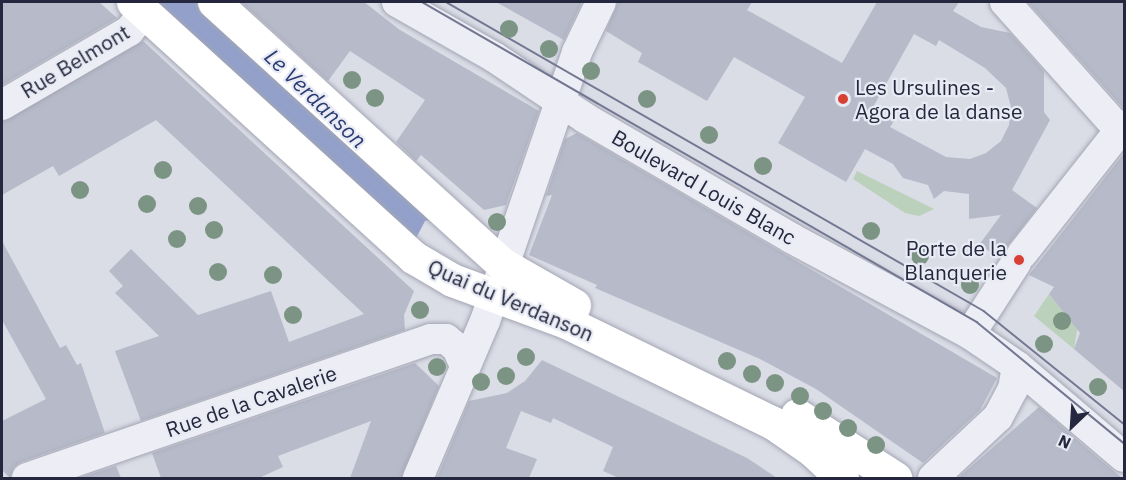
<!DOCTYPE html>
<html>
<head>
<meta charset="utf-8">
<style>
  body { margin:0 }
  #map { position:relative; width:1126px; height:480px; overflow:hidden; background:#dadce6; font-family:"IBM Plex Sans",sans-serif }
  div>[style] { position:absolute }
  .green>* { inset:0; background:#bbd1bb }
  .water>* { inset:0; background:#92a0ca }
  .building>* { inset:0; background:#b7bac9 }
  .roads { filter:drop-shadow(0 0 2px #a3a6b3) drop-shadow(0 0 2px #a3a6b3) }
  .minor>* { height:30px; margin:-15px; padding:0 15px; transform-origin:15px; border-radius:15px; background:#edeef5 }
  .major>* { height:33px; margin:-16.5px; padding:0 16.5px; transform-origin:16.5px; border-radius:16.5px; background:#fff }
  .tram>* { height:1.5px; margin:-0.75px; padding:0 0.75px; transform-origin:0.75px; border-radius:0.75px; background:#737791 }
  .trees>* { width:18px; height:18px; margin:-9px; border-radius:50%; background:#7c9483 }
  .dots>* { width:16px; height:16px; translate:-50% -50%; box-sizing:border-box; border:3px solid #e9ebf4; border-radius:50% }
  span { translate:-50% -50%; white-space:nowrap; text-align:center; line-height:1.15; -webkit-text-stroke:4.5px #e9ebf4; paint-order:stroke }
  .street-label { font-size:21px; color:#24273d }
  .poi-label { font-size:21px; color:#24273d }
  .left { translate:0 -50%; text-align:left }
  .right { translate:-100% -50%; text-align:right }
  .water-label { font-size:22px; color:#2b3b74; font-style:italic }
  .frame { position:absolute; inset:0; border:3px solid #24273d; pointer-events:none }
  .north { position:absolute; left:1042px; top:396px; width:60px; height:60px; -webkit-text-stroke:4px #e9ebf4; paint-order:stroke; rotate:205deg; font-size:16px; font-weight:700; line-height:24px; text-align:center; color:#24273d }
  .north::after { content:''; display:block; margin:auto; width:21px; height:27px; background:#24273d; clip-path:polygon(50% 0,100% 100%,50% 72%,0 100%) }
</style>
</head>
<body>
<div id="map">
  <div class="green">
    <div style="clip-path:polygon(857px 171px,934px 209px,919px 216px,905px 213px,853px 179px)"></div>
    <div style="clip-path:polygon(1049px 294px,1072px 323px,1078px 325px,1074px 349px,1034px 316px)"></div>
  </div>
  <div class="water">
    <div style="clip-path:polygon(154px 2px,203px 2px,438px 218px,425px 221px,414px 242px)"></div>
  </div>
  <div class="building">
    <div style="clip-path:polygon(2px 2px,99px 2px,117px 18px,2px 85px)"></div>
    <div style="clip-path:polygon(241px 2px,364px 2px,400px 30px,539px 111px,506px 205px,484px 210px,421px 155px,416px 161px,396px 142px,425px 100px,350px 51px,328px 81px)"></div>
    <div style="clip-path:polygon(496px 2px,582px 2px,564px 40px)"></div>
    <div style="clip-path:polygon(evenodd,618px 2px,752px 2px,747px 10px,842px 63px,877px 2px,959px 2px,953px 11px,981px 27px,1010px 33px,1044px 71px,1044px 112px,1050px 120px,1012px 190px,1037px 208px,999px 257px,979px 245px,1001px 215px,969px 219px,969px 194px,944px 191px,934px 199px,928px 185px,903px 178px,893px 164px,865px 149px,846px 182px,778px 143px,805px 97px,734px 57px,707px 101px,638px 62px,642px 53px,606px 31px,618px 2px,914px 34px,936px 46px,939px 40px,985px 68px,1006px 88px,1011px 107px,1009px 125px,1001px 141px,986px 153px,970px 159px,946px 157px,890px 127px,894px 121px,872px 109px,914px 34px)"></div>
    <div style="clip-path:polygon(1028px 2px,1125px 2px,1125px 108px,1123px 108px)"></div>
    <div style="clip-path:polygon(143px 41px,414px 291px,404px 315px,405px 330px,141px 421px,115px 351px,159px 336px,115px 293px,123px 286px,109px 271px,131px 249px,198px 315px,271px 291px,289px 342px,364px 314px,156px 120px,59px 176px,53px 166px,2px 195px,2px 122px)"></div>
    <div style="clip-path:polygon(577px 133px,997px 378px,980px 410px,923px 463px,816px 389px,760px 359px,595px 288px,597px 285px,529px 255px,552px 195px,546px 196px,565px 139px)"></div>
    <div style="clip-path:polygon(1125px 152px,1125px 392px,1074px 349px,1080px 333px,1049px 294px,1054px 287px,1029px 275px)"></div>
    <div style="clip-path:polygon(2px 241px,60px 348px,66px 345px,77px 365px,81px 363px,105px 433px,21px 462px,14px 467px,10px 478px,2px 470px,2px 421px,46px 399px,2px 320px)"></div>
    <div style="clip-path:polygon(542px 360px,747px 458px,777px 478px,619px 478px,603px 471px,613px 447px,553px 418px,551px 423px,521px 411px,506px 448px,537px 459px,529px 478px,437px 478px,469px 401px,507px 393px,525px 381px)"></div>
    <div style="clip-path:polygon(415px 363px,439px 386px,401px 478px,350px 478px,371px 421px,278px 456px,283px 467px,259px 478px,161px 478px,152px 453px)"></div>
    <div style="clip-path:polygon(1039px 407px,1098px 458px,1122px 478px,958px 478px)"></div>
    <div style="clip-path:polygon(116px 466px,121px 478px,79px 478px)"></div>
  </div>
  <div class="roads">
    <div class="minor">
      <div style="left:397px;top:2px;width:112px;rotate:29.6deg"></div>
      <div style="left:494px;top:57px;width:110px;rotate:33.8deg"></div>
      <div style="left:585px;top:118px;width:238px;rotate:30.2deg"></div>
      <div style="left:791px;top:238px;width:203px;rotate:28.2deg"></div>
      <div style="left:970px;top:334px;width:57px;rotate:34.2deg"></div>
      <div style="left:1017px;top:366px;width:140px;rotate:40.4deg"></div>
      <div style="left:1005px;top:2px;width:178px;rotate:48.2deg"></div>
      <div style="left:2px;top:105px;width:147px;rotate:-30.2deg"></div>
      <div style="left:129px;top:31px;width:25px;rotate:-50deg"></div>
      <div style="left:1022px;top:254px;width:164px;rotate:-51.7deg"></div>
      <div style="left:970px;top:334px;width:85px;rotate:-57.1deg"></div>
      <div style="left:27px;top:478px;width:427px;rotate:-19deg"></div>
      <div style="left:431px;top:339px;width:15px"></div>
      <div style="left:446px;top:339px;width:14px;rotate:39deg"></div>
      <div style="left:457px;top:348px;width:17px;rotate:66deg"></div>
      <div style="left:418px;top:478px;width:171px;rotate:-66.9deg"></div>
      <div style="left:485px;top:321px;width:284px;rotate:-71.1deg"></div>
      <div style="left:577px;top:52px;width:55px;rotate:-64.4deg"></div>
      <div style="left:933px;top:478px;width:89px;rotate:-43.2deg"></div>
      <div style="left:998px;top:417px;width:32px;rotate:-62deg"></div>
      <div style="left:1013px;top:389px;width:23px;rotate:-80deg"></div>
    </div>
    <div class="major">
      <div style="left:133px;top:2px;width:379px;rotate:42.3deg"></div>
      <div style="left:413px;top:257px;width:45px;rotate:30.5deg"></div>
      <div style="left:452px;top:280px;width:121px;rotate:20.2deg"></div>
      <div style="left:566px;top:322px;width:230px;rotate:26deg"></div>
      <div style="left:773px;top:423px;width:47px;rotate:34.7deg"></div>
      <div style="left:812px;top:450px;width:41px;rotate:43deg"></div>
      <div style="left:214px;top:2px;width:389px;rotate:42.3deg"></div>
      <div style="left:502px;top:264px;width:83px;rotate:29.7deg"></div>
      <div style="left:797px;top:415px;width:117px;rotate:32.7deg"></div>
    </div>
  </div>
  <div class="tram">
    <div style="left:422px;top:2px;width:641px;rotate:29.97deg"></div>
    <div style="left:977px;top:322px;width:190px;rotate:39.5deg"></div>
    <div style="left:446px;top:2px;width:620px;rotate:29.87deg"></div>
    <div style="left:984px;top:311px;width:180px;rotate:38.9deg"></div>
  </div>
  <div class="trees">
    <div style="left:509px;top:29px"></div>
    <div style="left:549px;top:49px"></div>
    <div style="left:591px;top:71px"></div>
    <div style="left:352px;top:80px"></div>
    <div style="left:375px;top:98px"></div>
    <div style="left:647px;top:99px"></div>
    <div style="left:709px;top:135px"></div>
    <div style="left:763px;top:166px"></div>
    <div style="left:163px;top:170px"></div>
    <div style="left:80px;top:190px"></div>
    <div style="left:147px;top:204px"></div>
    <div style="left:198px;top:206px"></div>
    <div style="left:497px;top:222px"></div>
    <div style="left:214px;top:230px"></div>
    <div style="left:871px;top:231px"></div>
    <div style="left:177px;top:239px"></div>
    <div style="left:920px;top:256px"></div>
    <div style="left:218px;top:272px"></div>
    <div style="left:273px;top:275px"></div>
    <div style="left:970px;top:285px"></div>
    <div style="left:420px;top:310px"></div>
    <div style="left:293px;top:315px"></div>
    <div style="left:1062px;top:321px"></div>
    <div style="left:1044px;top:344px"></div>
    <div style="left:526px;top:357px"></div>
    <div style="left:727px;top:361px"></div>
    <div style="left:437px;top:367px"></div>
    <div style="left:752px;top:374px"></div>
    <div style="left:506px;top:376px"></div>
    <div style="left:481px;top:382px"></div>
    <div style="left:775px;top:383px"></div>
    <div style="left:1098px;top:387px"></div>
    <div style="left:800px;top:396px"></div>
    <div style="left:823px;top:411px"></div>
    <div style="left:848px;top:428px"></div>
    <div style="left:876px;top:445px"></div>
  </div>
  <div class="dots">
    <div style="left:843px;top:99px;background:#d84033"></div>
    <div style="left:1019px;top:260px;background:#d84033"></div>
  </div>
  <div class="street-label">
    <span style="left:75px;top:61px;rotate:-31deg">Rue Belmont</span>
    <span style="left:704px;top:187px;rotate:30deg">Boulevard Louis Blanc</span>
    <span style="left:511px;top:300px;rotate:23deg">Quai du Verdanson</span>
    <span style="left:251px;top:401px;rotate:-19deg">Rue de la Cavalerie</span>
  </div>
  <div class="poi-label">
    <span class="left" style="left:855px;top:99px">Les Ursulines -<br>Agora de la danse</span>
    <span class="right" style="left:1007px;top:260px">Porte de la<br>Blanquerie</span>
  </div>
  <div class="water-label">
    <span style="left:316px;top:98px;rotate:44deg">Le Verdanson</span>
  </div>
  <div class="frame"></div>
  <div class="north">N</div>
</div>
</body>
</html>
